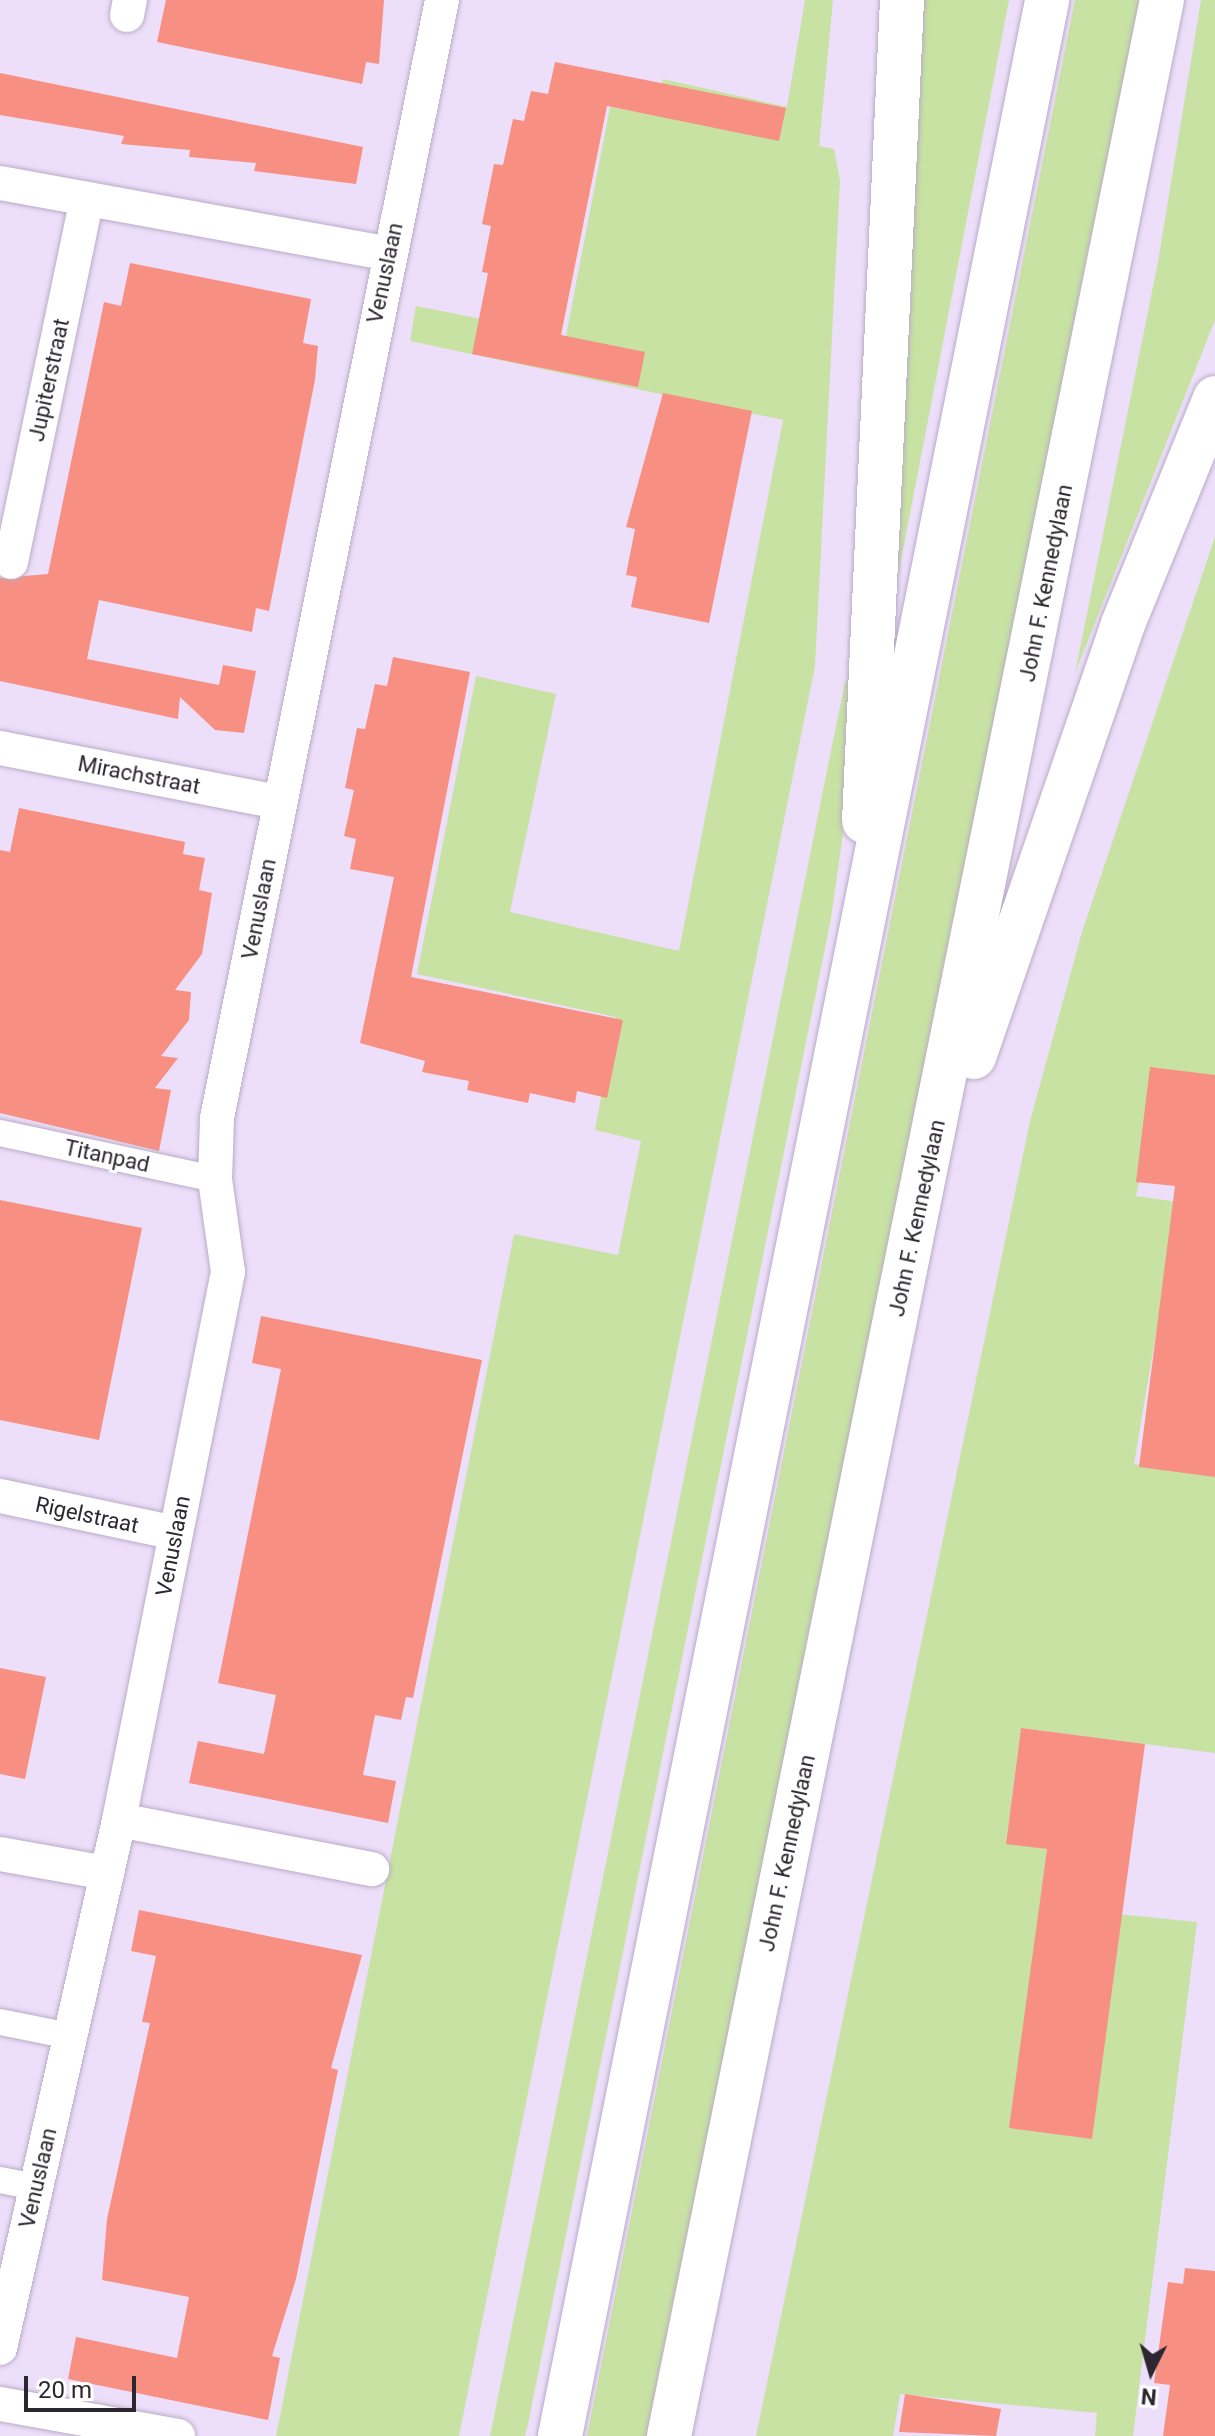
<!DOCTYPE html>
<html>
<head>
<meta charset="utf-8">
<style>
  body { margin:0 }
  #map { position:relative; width:1215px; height:2436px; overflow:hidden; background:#eddffa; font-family:Roboto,sans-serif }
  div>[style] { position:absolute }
  .green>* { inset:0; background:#c7e2a2 }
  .building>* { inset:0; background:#f79083 }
  .roads { filter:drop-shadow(0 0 2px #baacc6) drop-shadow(0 0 2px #baacc6) }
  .pedestrian>* { height:26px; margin:-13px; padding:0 13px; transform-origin:13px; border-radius:13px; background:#fff }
  .minor>* { height:34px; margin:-17px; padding:0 17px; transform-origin:17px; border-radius:17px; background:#fff }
  .primary>* { height:44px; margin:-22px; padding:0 22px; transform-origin:22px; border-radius:22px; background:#fff }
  span { translate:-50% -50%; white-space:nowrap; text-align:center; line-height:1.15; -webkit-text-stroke:6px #fff; paint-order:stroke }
  .street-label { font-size:22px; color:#2c2630 }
  .north { position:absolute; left:1111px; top:2332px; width:80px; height:80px; -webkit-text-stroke:6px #fff; paint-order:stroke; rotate:185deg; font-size:22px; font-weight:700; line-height:32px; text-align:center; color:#2c2630 }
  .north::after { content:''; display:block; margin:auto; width:28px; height:36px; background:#2c2630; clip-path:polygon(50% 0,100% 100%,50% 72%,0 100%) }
  .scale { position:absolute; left:24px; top:2376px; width:112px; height:36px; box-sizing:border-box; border:4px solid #2c2630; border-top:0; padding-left:10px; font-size:24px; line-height:28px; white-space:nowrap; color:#2c2630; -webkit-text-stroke:6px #fff; paint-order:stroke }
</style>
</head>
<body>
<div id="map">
  <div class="green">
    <div style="clip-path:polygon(805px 0,833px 0,819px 146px,834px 149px,840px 181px,815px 666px,459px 2436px,276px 2436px,514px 1234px,618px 1255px,641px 1141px,595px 1130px,616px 1017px,417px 974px,476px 676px,556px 694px,510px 912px,679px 951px,783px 420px,410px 341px,416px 306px,566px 336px,610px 107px,654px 115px,663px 79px,787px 107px)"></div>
    <div style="clip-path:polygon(912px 0,1009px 0,893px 602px)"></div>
    <div style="clip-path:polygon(1075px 0,1143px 0,648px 2436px,587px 2436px)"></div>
    <div style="clip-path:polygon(1201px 0,1215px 0,1215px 320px,1075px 673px,1158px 262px)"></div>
    <div style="clip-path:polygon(1215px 537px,1215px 1109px,1156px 1103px,1136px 1196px,1178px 1202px,1134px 1464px,1215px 1477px,1215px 1753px,1021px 1728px,1006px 1843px,1047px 1849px,1010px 2128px,1092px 2139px,1117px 1914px,1197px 1922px,1133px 2436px,1095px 2436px,1097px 2413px,900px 2394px,893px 2436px,756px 2436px,1030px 1121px,1082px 932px)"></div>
    <div style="clip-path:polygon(857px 672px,853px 763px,831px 918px,528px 2424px,525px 2436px,490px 2436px,845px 682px)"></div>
  </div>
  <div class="building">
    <div style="clip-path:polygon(166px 0,384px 0,379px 64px,366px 62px,362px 84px,157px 42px)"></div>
    <div style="clip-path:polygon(555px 62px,786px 108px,779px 141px,607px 106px,561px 335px,645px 352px,638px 387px,472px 354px,488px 273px,482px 272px,491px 226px,482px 224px,494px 164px,503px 165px,513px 119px,524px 121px,531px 91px,548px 94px)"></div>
    <div style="clip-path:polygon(0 73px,363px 147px,356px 184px,254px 171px,256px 163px,189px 157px,190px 150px,121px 144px,124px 136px,0 115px)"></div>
    <div style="clip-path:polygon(130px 263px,311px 299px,303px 343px,318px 346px,315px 380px,269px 611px,256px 608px,252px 632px,99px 600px,87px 659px,219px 685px,223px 665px,256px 671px,244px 733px,215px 730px,180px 697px,178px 719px,0 681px,0 578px,48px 574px,104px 302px,121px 306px)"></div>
    <div style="clip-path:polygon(663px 393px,752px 411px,709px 623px,631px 607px,637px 577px,626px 575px,635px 529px,626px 527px)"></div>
    <div style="clip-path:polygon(393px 657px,470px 672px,411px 977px,623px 1020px,607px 1098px,577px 1091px,575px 1103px,530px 1093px,528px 1103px,467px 1090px,469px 1081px,422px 1072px,425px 1061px,360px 1043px,394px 877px,350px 869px,356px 839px,344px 836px,354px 790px,345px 788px,357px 728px,365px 729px,375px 684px,387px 686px)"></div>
    <div style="clip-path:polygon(19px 808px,185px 842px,183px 854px,205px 858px,199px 890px,212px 893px,202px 954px,175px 990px,191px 992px,189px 1020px,161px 1056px,178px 1058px,155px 1088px,171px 1090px,159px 1151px,0 1113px,0 850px,10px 852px)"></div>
    <div style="clip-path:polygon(1150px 1067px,1215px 1075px,1215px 1477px,1139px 1467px,1175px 1186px,1136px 1182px)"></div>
    <div style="clip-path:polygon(0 1200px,142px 1228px,99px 1440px,0 1420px)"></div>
    <div style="clip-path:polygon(261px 1316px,482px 1360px,413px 1698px,406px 1697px,401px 1720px,375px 1715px,363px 1775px,396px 1781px,388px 1823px,189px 1783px,198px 1741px,264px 1754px,276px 1695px,218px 1683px,281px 1369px,252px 1363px)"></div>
    <div style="clip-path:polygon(0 1668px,46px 1677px,25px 1779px,0 1774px)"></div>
    <div style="clip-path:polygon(1021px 1728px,1145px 1744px,1092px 2139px,1009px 2128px,1047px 1849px,1006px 1844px)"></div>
    <div style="clip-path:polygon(139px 1910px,362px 1955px,331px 2068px,338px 2070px,296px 2279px,272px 2356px,280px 2358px,268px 2420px,68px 2379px,76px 2337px,177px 2358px,189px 2297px,102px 2280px,107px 2219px,150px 2023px,142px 2022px,156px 1956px,131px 1951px)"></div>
    <div style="clip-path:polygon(1185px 2268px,1215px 2271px,1215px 2436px,1163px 2436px,1170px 2385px,1154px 2383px,1168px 2282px,1183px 2284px)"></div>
    <div style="clip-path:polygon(905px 2394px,1001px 2409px,996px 2436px,899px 2432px)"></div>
  </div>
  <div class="roads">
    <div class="pedestrian">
      <div style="left:0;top:1133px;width:220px;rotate:12.1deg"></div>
      <div style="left:0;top:2022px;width:71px;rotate:11.3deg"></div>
      <div style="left:0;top:2180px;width:37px;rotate:11deg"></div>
    </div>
    <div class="minor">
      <div style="left:127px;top:15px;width:15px;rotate:-79deg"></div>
      <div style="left:0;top:183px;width:395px;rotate:10.3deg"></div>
      <div style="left:11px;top:562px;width:371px;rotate:-78.2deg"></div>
      <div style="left:0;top:748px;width:284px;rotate:11deg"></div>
      <div style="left:0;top:1496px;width:179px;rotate:11.9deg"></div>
      <div style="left:119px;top:1820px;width:258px;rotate:11deg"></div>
      <div style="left:0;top:1854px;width:109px;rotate:10.1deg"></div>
      <div style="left:0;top:2348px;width:541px;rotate:-77.3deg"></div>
      <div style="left:119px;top:1820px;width:559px;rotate:-78.75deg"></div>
      <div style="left:228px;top:1272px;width:94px;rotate:-98deg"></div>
      <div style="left:215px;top:1179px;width:61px;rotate:-88.1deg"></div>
      <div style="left:217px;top:1118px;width:1140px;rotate:-78.62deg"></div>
      <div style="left:0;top:2404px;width:181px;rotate:10.2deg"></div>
    </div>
    <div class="primary">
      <div style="left:864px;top:821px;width:822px;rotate:-87.35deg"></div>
      <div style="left:974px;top:1057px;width:458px;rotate:-71deg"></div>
      <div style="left:1123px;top:624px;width:244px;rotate:-67.8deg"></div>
      <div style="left:560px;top:2436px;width:2484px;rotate:-78.69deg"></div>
      <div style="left:669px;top:2436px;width:2485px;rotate:-78.56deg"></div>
    </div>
  </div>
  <div class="street-label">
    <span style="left:385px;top:273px;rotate:-78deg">Venuslaan</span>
    <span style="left:49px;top:380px;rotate:-78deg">Jupiterstraat</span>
    <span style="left:1046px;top:583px;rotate:-79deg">John F. Kennedylaan</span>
    <span style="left:139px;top:775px;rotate:11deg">Mirachstraat</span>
    <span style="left:259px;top:909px;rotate:-79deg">Venuslaan</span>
    <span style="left:107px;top:1156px;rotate:12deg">Titanpad</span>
    <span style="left:917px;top:1218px;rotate:-78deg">John F. Kennedylaan</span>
    <span style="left:87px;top:1515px;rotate:12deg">Rigelstraat</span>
    <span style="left:173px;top:1546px;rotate:-79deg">Venuslaan</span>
    <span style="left:787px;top:1853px;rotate:-78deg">John F. Kennedylaan</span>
    <span style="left:38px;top:2178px;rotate:-77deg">Venuslaan</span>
  </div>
  <div class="north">N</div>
  <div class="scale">20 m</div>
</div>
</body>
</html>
